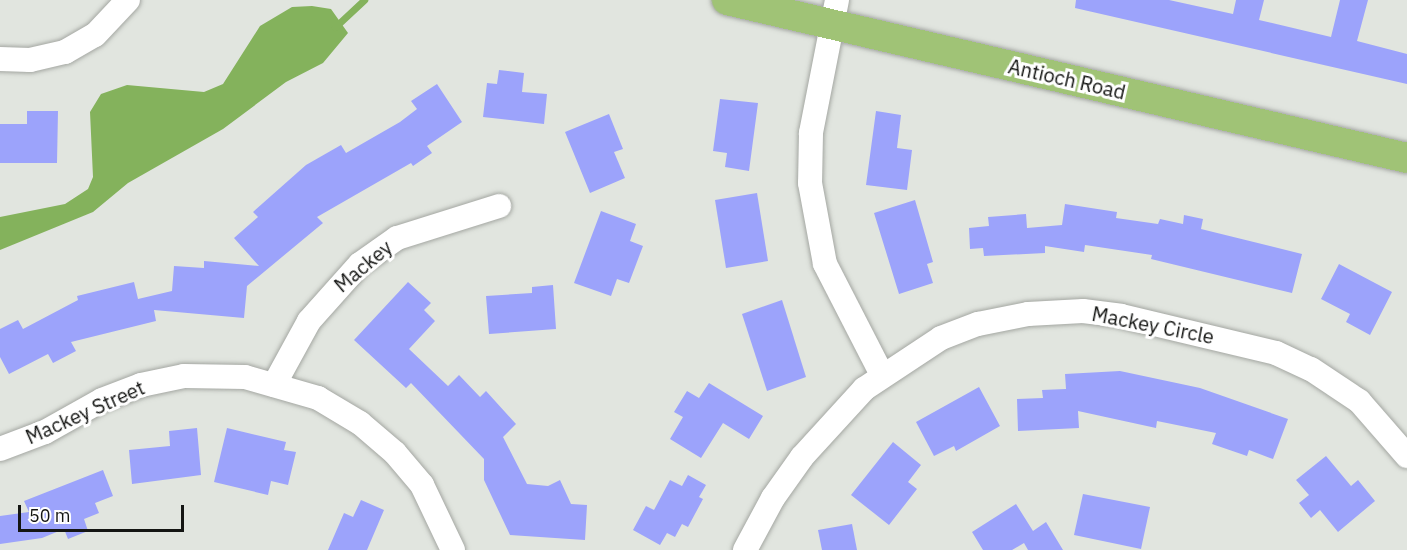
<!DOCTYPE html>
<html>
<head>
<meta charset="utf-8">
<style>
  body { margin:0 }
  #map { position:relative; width:1407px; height:550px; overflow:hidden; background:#e1e5df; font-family:"IBM Plex Sans",sans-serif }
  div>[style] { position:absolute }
  .water>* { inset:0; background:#84b25c }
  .stream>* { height:7px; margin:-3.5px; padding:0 3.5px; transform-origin:3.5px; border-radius:3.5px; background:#84b25c }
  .building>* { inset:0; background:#9ca3fb }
  .roads { filter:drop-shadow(0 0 2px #a4a7a2) drop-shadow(0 0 2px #a4a7a2) }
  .minor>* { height:24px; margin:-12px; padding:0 12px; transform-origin:12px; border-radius:12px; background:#fff }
  .major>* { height:30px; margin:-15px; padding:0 15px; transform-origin:15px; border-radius:15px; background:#a0c376 }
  span { translate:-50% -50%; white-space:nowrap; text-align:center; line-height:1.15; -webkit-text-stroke:6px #fff; paint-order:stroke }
  .street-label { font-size:20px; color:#141513 }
  .scale { position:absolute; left:18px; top:505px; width:166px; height:27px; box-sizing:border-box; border:3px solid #141513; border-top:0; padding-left:8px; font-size:18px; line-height:21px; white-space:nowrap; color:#141513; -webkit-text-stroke:4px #fff; paint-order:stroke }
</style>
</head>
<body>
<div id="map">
  <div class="water">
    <div style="clip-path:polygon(312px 6px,331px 9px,348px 33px,323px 63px,286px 82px,223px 129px,128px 183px,93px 212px,0 250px,0 217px,65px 204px,88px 189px,93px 177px,90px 112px,101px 94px,127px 85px,204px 92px,223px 84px,260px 26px,292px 7px)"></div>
  </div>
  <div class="stream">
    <div style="left:335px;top:27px;width:40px;rotate:-43deg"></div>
  </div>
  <div class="building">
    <div style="clip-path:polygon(1076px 0,1169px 0,1233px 14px,1236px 0,1264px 0,1259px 20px,1331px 37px,1340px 0,1368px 0,1357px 41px,1407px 54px,1407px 84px,1075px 8px)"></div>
    <div style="clip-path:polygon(499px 70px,524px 73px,522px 92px,547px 94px,544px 124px,483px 117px,487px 83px,497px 84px)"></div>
    <div style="clip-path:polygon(437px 84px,462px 122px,427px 146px,432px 153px,413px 166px,411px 163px,317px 217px,323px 223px,247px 286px,244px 318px,154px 310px,156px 321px,71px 342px,76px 351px,53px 363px,48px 354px,9px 374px,0 357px,0 329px,18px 320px,23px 329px,78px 300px,77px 296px,134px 282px,138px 299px,172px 291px,174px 266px,204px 268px,204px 261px,259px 266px,234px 238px,258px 217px,253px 212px,306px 165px,341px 145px,346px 153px,400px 122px,417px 109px,411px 101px)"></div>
    <div style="clip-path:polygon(720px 99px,758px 103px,749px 171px,725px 167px,727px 153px,713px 151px)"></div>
    <div style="clip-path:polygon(27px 111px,58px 111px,57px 163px,0 163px,0 124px,27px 124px)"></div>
    <div style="clip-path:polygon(876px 111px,901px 115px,897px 148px,912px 150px,907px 190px,866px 185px)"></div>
    <div style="clip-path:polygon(609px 114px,623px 149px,614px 152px,625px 178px,590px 193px,565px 132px)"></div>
    <div style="clip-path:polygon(757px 193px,768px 261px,726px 268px,715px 200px)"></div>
    <div style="clip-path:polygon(915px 200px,933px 262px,927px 264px,933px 283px,899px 294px,874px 213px)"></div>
    <div style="clip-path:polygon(1065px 204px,1117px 212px,1116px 218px,1158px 224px,1160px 219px,1183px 224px,1184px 215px,1203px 219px,1201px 229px,1302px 254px,1292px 293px,1151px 259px,1152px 255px,1085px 245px,1084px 252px,1045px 246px,1045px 253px,984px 256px,983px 248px,970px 249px,969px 228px,989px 226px,988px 217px,1026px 214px,1027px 228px,1062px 225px)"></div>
    <div style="clip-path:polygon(601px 211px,636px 224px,630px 241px,643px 246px,629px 283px,617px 279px,611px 296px,574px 283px)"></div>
    <div style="clip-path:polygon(1339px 264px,1392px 292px,1370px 335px,1346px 322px,1350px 314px,1321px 299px)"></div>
    <div style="clip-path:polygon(408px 282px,431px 303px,424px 310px,435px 321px,409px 349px,448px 386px,459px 375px,480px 397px,486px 391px,516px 424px,503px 437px,527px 484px,548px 486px,560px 480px,571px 504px,587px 505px,585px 540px,510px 535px,484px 480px,484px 459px,411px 383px,406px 388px,354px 340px)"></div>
    <div style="clip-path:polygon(553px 285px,556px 329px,489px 334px,486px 296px,532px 293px,532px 287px)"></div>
    <div style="clip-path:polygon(782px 300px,806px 377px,767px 391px,742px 314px)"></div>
    <div style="clip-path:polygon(1120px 371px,1200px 388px,1288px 419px,1273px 459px,1249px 450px,1247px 456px,1212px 444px,1216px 433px,1157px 421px,1156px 428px,1078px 411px,1079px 428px,1018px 431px,1017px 399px,1043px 398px,1042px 390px,1066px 389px,1065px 374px)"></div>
    <div style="clip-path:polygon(709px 383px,763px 416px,749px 439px,723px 423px,701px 458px,670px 439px,683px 417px,674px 412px,687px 391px,699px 398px)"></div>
    <div style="clip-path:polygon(979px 387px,1000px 426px,956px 451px,954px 446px,934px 456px,916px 422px)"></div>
    <div style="clip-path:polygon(197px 428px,201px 475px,132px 484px,129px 450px,170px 446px,169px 431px)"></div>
    <div style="clip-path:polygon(227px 428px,286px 442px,284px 450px,296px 452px,288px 485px,271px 481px,268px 495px,214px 482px)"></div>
    <div style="clip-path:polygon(893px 442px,921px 465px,908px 482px,917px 489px,889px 525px,851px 495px)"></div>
    <div style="clip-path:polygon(1326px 456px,1351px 486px,1358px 480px,1375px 501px,1338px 532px,1320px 510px,1311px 518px,1299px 503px,1309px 495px,1296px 480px)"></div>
    <div style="clip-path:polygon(103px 470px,113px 496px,95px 503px,99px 513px,84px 519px,88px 531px,68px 539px,64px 529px,42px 538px,0 544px,0 516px,29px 512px,24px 501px)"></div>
    <div style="clip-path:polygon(688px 475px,706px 485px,699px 497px,703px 499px,688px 527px,682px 524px,675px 537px,667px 533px,660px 545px,633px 530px,646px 506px,654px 510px,670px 480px,682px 486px)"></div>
    <div style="clip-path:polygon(1083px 494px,1150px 507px,1141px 549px,1074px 535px)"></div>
    <div style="clip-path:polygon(361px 500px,384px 510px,367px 550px,328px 550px,344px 513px,353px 517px)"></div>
    <div style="clip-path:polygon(1016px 504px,1033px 531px,1046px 522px,1063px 550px,1028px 550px,1024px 543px,1012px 550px,983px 550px,972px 532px)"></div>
    <div style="clip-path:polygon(852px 524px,857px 550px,822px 550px,818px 530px)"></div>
  </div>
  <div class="roads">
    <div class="minor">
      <div style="left:837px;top:0;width:136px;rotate:101.1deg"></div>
      <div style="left:811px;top:133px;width:50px;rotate:91.1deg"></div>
      <div style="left:810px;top:183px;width:82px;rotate:79.5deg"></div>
      <div style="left:825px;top:264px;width:125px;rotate:62.8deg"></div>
      <div style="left:0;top:59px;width:30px;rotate:2deg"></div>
      <div style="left:30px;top:60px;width:36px;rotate:-13deg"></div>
      <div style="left:65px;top:52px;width:34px;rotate:-30deg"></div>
      <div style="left:95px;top:35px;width:48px;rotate:-46.7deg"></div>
      <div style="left:274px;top:385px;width:73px;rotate:-61.3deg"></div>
      <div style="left:309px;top:321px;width:76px;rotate:-48.2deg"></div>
      <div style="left:360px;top:264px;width:45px;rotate:-35.1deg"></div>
      <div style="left:397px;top:238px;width:107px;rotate:-17.4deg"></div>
      <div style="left:0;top:449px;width:48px;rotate:-20.7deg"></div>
      <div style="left:45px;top:432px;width:65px;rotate:-29.3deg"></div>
      <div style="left:102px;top:400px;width:42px;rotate:-21deg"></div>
      <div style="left:141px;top:385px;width:44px;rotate:-11.8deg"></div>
      <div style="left:184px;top:376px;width:61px;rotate:0.9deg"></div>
      <div style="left:245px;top:377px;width:76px;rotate:16deg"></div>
      <div style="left:318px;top:398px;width:49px;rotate:30.8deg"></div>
      <div style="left:360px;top:423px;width:46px;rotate:40.6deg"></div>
      <div style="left:395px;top:453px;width:42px;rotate:49.8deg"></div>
      <div style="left:422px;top:485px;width:72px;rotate:64.5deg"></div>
      <div style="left:745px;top:550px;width:59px;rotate:-61.7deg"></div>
      <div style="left:773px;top:498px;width:50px;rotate:-54.7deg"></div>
      <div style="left:802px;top:457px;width:92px;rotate:-47.6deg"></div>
      <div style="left:864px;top:389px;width:92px;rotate:-33.5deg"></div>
      <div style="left:941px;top:338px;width:40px;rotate:-21deg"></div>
      <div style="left:978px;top:324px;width:51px;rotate:-11.3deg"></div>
      <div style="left:1028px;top:314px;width:55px;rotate:-3.1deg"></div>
      <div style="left:1083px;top:311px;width:38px;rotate:7deg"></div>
      <div style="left:1121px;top:316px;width:159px;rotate:13.4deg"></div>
      <div style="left:1276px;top:353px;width:38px;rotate:25deg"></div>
      <div style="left:1311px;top:369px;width:58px;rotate:33.7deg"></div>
      <div style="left:1359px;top:401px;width:73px;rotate:48.9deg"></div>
    </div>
    <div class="major">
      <div style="left:727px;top:0;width:698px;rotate:13.08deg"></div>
    </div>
  </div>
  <div class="street-label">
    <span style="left:1067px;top:79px;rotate:13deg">Antioch Road</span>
    <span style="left:363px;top:266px;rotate:-40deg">Mackey</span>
    <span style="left:1153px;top:325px;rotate:11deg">Mackey Circle</span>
    <span style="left:85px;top:412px;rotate:-24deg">Mackey Street</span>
  </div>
  <div class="scale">50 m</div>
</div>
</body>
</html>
